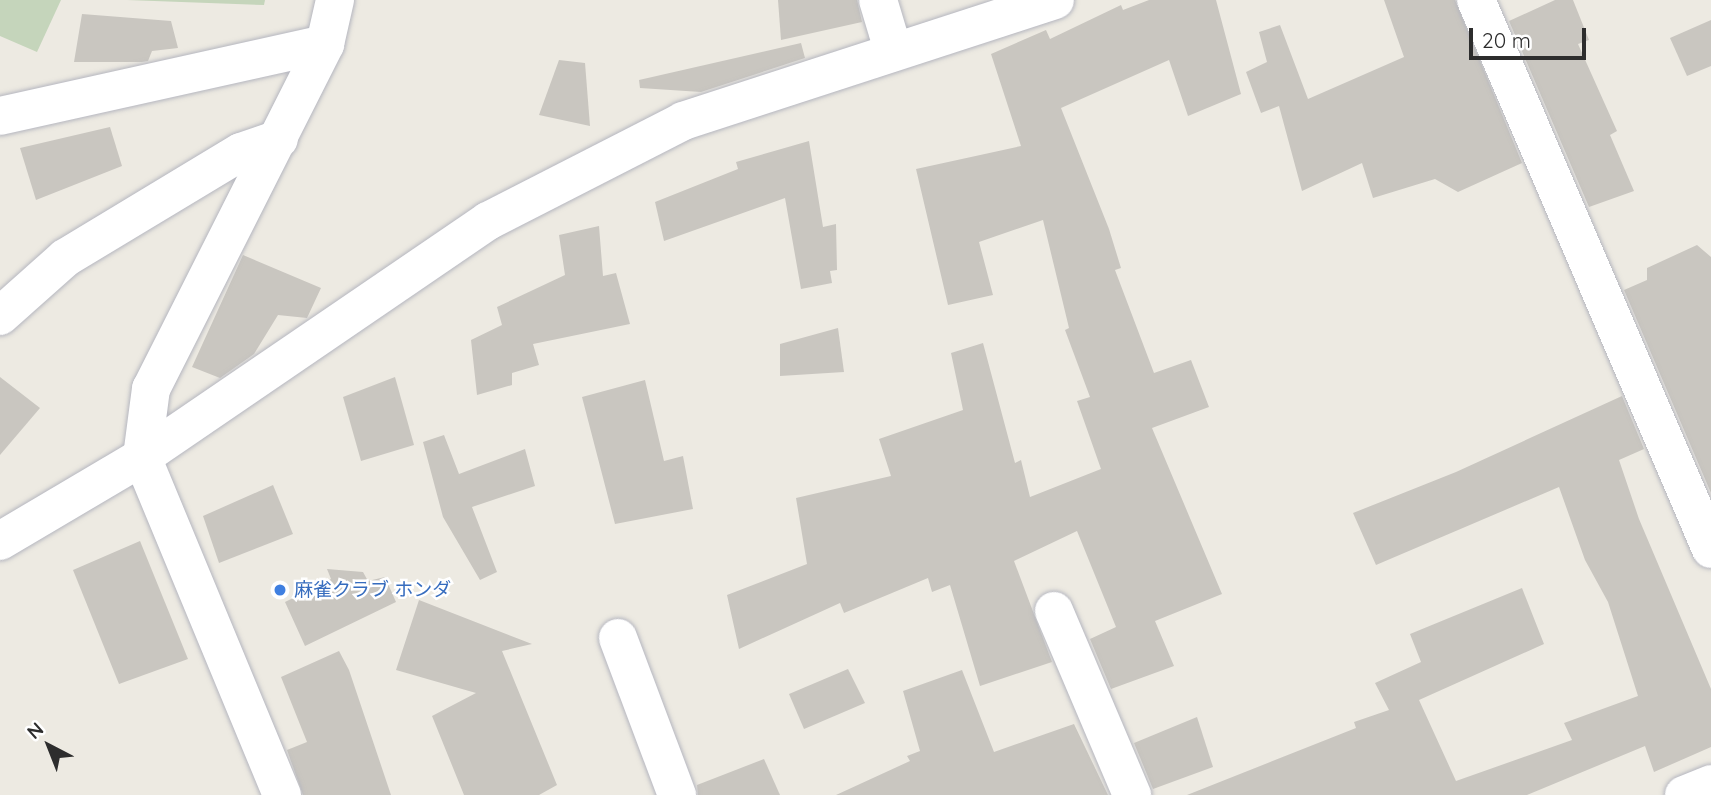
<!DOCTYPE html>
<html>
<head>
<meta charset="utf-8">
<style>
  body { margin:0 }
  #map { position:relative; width:1711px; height:795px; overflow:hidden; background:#edeae2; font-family:Quicksand,"Noto Sans JP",sans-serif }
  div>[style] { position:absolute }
  .cemetery>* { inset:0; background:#c5d5bb }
  .building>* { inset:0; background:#c9c6c0 }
  .roads { filter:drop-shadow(0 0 2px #b5b6bf) drop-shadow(0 0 2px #b5b6bf) }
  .minor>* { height:38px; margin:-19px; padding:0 19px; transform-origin:19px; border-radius:19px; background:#fff }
  .dots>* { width:19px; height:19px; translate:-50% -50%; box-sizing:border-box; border:4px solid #fff; border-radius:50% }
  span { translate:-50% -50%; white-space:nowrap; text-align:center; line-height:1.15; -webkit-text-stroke:5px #fff; paint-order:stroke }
  .shop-label { font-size:19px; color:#366cbe }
  .left { translate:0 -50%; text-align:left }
  .north { position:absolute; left:14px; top:711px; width:70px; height:70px; -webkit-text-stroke:5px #fff; paint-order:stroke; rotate:318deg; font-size:19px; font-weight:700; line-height:28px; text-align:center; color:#2d2d2d }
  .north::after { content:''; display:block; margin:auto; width:24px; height:32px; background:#2d2d2d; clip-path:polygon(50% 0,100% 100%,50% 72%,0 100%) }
  .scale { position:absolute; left:1469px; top:28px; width:117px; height:32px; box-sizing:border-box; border:4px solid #2d2d2d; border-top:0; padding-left:9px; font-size:21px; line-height:24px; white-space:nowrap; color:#2d2d2d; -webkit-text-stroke:5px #fff; paint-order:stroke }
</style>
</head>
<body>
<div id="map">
  <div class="cemetery">
    <div style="clip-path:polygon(0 0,61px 0,37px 52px,0 36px)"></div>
    <div style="clip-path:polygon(127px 0,265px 0,264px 5px)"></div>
  </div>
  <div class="building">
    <div style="clip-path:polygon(778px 0,857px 0,862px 22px,781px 40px)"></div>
    <div style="clip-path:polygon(1149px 0,1216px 0,1241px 94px,1188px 116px,1169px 60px,1061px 108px,1109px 229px,1121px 268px,1115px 270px,1154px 373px,1191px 360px,1209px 407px,1152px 428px,1222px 594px,1155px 621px,1174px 666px,1111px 689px,1090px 639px,1116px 627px,1077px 531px,1014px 561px,1052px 662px,980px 686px,950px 585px,932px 592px,928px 578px,844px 613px,840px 603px,739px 649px,727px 595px,807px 564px,796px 498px,891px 476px,879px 439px,963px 410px,951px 353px,983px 343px,1015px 463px,1021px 460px,1030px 497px,1101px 469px,1077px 401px,1090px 397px,1065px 330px,1069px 328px,1043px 220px,979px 242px,993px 295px,948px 305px,916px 169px,1021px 146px,991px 54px,1046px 30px,1050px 39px,1121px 5px,1123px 10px)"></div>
    <div style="clip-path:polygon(1384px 0,1455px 0,1522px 163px,1458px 192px,1435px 179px,1373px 198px,1362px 163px,1302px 191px,1279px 106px,1261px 113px,1246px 72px,1267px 62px,1259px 32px,1280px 25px,1308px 99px,1404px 57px)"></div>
    <div style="clip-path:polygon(1555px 0,1573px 0,1589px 40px,1578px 44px,1617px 131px,1610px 135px,1634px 191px,1589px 207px,1509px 21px)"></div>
    <div style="clip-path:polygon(82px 14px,171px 21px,178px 48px,152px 51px,148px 61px,142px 62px,74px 62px)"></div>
    <div style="clip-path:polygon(1711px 20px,1711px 66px,1687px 76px,1670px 38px)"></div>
    <div style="clip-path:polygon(801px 43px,805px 58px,701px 92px,640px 88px,639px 80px)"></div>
    <div style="clip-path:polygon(559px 60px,585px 63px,590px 126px,539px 115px)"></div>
    <div style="clip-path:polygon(110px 127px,122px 166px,36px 200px,20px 148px)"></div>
    <div style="clip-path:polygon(809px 141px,823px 227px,836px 224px,837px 270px,830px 271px,832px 283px,801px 289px,785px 198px,664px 241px,655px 202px,738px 169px,736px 162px)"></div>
    <div style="clip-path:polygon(599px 226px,603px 276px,616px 273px,630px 324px,533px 344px,539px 365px,512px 373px,512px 385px,477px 395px,471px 340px,502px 325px,497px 307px,565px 275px,559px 235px)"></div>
    <div style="clip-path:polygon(1697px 245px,1711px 257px,1711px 493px,1624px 290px,1647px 280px,1647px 268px)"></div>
    <div style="clip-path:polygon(243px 255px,321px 288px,307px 318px,278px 315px,254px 354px,220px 378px,192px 367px)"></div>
    <div style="clip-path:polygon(838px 328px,844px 372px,780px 376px,780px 344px)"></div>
    <div style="clip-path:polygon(0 377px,40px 408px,0 455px)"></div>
    <div style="clip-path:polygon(395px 377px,414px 445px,361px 461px,343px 397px)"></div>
    <div style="clip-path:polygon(645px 380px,664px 461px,683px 456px,693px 509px,615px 524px,582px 397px)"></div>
    <div style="clip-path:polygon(1622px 396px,1644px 449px,1619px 460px,1639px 519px,1711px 689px,1711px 747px,1654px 772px,1645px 746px,1527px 795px,1187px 795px,1356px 728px,1354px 722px,1389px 710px,1375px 683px,1421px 662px,1410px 634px,1522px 588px,1544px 644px,1419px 700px,1456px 781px,1572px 740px,1564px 723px,1638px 696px,1608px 602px,1585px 560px,1559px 487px,1376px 565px,1353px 513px,1456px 472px)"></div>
    <div style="clip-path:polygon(444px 435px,459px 474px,525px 449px,535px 486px,472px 507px,497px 572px,480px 580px,443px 517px,423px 442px)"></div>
    <div style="clip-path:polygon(273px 485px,293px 534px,219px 563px,203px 516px)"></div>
    <div style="clip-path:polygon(140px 541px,188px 659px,119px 684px,73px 570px)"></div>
    <div style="clip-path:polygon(327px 569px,363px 572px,368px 581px,385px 577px,396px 602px,305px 646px,285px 602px,331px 579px)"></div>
    <div style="clip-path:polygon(419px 600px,532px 644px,502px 651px,557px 785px,539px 795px,464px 795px,432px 716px,476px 693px,396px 670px)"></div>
    <div style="clip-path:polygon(339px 651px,349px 670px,391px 795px,303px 795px,287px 750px,307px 742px,281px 677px)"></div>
    <div style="clip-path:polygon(848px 669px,865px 703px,804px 729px,789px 694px)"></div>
    <div style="clip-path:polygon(962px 670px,994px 752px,1074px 724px,1108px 795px,836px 795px,910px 761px,907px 756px,920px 751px,903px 691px)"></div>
    <div style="clip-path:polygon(1197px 717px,1213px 767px,1153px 789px,1134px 743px)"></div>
    <div style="clip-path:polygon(764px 759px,780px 795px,698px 795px,697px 785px)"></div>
  </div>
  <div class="roads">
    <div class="minor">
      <div style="left:878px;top:0;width:52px;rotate:73.3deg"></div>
      <div style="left:1476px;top:0;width:597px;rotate:66.83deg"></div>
      <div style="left:0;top:116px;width:333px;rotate:-12.5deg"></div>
      <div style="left:0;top:316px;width:87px;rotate:-41.7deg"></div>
      <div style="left:65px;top:258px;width:205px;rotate:-31.1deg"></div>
      <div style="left:241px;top:152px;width:40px;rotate:-18.9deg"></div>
      <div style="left:0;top:541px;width:165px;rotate:-30.6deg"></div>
      <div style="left:142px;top:457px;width:419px;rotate:-34.3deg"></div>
      <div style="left:488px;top:221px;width:219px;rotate:-27.1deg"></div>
      <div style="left:683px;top:121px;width:391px;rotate:-18deg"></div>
      <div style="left:1054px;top:611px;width:200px;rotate:67deg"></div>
      <div style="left:618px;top:638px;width:168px;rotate:69.4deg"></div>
      <div style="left:282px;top:795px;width:366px;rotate:-112.5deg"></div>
      <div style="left:142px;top:457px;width:69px;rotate:-82.5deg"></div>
      <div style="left:151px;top:389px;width:386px;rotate:-63.2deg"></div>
      <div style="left:325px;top:44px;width:45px;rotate:-77.2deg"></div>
      <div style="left:1684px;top:795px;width:29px;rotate:-22deg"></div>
    </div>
  </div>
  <div class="dots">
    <div style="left:280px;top:590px;background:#3f7fe0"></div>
  </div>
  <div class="shop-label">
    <span class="left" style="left:294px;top:590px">麻雀クラブ ホンダ</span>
  </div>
  <div class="north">N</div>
  <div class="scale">20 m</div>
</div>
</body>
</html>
